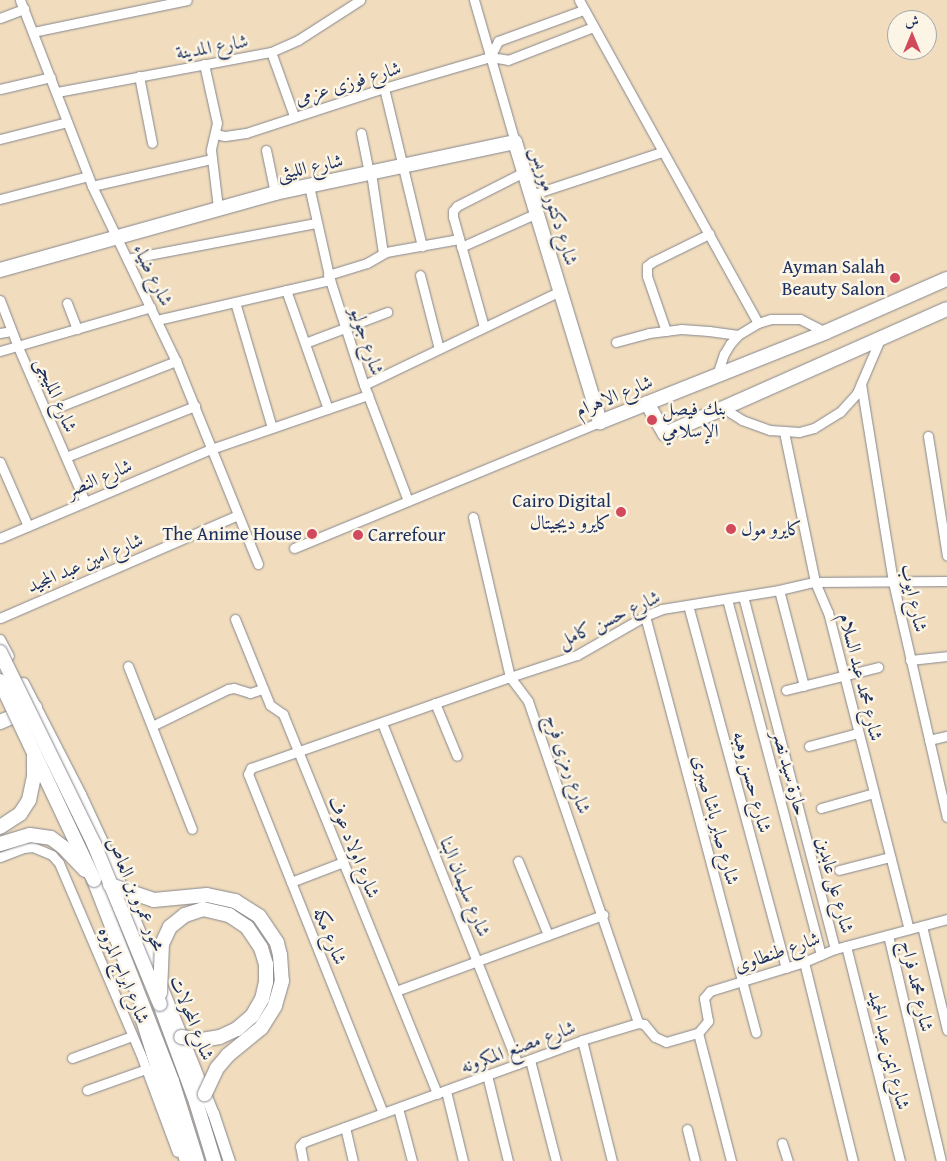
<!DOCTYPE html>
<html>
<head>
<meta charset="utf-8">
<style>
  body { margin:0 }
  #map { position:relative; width:947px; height:1161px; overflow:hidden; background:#f1ddbd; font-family:"Gentium Book Plus",Amiri,serif }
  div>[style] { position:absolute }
  .roads { filter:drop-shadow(0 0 1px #86868e) drop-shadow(0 0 1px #86868e) }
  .minor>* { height:9px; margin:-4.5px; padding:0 4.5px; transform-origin:4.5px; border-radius:4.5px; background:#fff }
  .tertiary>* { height:11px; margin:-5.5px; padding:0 5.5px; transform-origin:5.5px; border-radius:5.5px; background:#fff }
  .primary>* { height:14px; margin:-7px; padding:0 7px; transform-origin:7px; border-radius:7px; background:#fff }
  .bridges { filter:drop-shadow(0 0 1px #86868e) drop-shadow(0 0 1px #86868e) }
  .primary-bridge>* { height:14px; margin:-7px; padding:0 7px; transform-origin:7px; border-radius:7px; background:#fff }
  .dots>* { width:14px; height:14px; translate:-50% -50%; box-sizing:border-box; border:2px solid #fcf5e5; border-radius:50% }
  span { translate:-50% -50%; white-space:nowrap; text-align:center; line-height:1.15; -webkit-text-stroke:5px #fcf5e5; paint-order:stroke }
  .street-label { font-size:19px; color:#1b2f5e }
  .poi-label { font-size:19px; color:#1b2f5e }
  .right { translate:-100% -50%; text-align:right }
  .left { translate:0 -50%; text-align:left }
  .north { position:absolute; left:887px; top:10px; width:50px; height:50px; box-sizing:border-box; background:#fcf5e5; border:1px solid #a2a6af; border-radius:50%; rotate:0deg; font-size:14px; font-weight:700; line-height:20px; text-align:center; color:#1b2f5e }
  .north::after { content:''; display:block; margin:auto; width:18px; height:22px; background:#d1495b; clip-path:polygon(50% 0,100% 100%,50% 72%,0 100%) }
</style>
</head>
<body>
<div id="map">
  <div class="roads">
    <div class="minor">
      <div style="left:20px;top:0;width:199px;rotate:68.8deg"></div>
      <div style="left:92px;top:186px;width:194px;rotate:64.4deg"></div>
      <div style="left:176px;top:361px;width:219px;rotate:68deg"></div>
      <div style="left:474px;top:0;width:148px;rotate:73.9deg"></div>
      <div style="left:579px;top:0;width:369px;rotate:61deg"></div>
      <div style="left:0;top:18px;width:26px;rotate:-21deg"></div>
      <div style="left:33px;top:32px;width:157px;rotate:-11.7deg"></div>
      <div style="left:271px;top:52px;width:68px;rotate:70.2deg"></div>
      <div style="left:490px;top:57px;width:18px;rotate:-63deg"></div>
      <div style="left:498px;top:41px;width:90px;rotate:-20deg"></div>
      <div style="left:204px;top:64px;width:60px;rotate:77.6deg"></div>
      <div style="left:217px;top:123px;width:28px;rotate:103deg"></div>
      <div style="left:211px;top:150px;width:58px;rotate:83.1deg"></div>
      <div style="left:139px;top:76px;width:68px;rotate:79deg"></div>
      <div style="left:384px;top:88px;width:163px;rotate:76.5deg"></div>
      <div style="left:0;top:89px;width:52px;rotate:-13.2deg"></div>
      <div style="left:57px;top:92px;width:218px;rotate:-10.6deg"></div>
      <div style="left:271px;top:52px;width:30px;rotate:-24deg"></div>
      <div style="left:298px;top:40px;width:74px;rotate:-32.8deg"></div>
      <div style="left:361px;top:133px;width:41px;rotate:78.7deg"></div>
      <div style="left:216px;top:134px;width:9px;rotate:13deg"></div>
      <div style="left:225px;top:136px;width:21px;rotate:-8deg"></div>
      <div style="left:246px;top:133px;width:145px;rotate:-18.1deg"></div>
      <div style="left:384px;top:88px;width:110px;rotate:-16.3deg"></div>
      <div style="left:490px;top:57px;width:18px;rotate:9deg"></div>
      <div style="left:508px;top:60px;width:91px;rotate:-21.2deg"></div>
      <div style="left:0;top:139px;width:69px;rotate:-14.2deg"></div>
      <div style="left:266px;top:150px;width:44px;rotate:78.2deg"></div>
      <div style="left:371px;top:173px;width:81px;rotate:81.5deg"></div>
      <div style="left:92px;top:186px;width:123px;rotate:-12.7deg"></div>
      <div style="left:309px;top:186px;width:96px;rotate:77.4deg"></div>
      <div style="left:330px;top:280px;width:110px;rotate:72.1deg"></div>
      <div style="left:364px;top:385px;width:124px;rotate:69.2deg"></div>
      <div style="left:531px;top:195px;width:138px;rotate:-18.2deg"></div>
      <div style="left:0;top:199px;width:91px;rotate:-14.6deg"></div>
      <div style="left:461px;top:247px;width:83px;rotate:-24.1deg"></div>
      <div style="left:127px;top:259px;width:192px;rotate:-10.8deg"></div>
      <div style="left:328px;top:275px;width:41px;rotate:-17.1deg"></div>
      <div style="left:367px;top:263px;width:22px;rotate:-30deg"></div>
      <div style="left:386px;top:252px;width:74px;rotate:-10.1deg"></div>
      <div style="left:420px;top:275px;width:76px;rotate:75.6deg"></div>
      <div style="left:286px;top:290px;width:126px;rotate:70.6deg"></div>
      <div style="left:0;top:300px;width:50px;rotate:69deg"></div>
      <div style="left:18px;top:347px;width:169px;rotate:66.6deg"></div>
      <div style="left:235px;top:302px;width:131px;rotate:73.6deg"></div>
      <div style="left:67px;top:303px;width:28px;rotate:69deg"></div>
      <div style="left:157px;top:320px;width:178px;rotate:-13deg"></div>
      <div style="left:484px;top:327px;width:114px;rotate:-105.7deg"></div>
      <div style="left:453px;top:217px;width:6px;rotate:-90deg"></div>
      <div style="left:453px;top:211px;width:6px;rotate:-51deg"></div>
      <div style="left:457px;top:206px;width:75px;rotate:-26.9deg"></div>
      <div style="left:666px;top:331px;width:58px;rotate:-109.1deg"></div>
      <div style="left:647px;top:276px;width:10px;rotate:-90deg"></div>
      <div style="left:647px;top:266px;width:6px;rotate:-39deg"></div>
      <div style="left:652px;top:262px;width:64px;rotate:-26.2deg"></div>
      <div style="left:0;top:333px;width:11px;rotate:-10deg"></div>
      <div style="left:616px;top:342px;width:34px;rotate:-15deg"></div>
      <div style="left:649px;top:333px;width:32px;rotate:-7deg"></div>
      <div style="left:681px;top:329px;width:28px;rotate:4deg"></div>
      <div style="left:709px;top:331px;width:29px;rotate:8deg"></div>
      <div style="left:305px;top:343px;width:88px;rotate:-20.7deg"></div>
      <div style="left:0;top:351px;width:157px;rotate:-16.2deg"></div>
      <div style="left:717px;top:375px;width:22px;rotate:-72deg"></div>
      <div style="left:724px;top:354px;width:12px;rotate:-59deg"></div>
      <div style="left:730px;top:344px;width:12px;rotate:-48deg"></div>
      <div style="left:738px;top:335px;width:23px;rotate:-31deg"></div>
      <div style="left:758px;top:323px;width:14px;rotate:-17deg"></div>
      <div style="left:771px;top:319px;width:29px"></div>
      <div style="left:800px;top:319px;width:29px;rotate:27deg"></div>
      <div style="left:861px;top:384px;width:201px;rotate:80.8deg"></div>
      <div style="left:893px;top:582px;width:241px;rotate:77.1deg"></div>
      <div style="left:364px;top:385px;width:217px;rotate:-25.6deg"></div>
      <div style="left:723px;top:408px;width:22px;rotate:32deg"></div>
      <div style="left:742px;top:420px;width:30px;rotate:20deg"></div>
      <div style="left:770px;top:430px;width:29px;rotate:4deg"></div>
      <div style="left:799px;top:432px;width:16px;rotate:-15deg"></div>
      <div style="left:814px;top:428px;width:31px;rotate:-32deg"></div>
      <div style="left:840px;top:412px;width:25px;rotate:-48deg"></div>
      <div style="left:857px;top:393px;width:59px;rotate:-66.9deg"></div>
      <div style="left:46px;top:412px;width:140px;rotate:-21.4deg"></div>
      <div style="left:784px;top:432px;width:153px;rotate:78.3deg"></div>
      <div style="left:815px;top:582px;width:33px;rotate:67deg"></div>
      <div style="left:828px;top:612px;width:327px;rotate:75.7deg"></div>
      <div style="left:928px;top:436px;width:121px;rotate:81deg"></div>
      <div style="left:66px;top:457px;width:139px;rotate:-21.6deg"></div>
      <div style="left:0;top:462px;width:70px;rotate:66.4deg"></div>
      <div style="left:473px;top:517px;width:164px;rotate:77deg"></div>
      <div style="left:510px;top:677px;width:30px;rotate:53deg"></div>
      <div style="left:528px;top:701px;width:340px;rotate:71.1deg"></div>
      <div style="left:0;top:538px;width:229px;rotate:-22.9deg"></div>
      <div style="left:211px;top:449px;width:166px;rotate:-19deg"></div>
      <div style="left:294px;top:548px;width:331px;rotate:-22.4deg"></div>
      <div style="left:779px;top:590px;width:99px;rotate:75.4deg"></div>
      <div style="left:743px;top:596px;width:365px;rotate:75.4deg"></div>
      <div style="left:727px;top:599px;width:368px;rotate:75.2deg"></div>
      <div style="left:688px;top:605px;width:376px;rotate:74.9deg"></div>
      <div style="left:645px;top:616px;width:431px;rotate:75.1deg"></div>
      <div style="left:0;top:618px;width:259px;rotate:-23.4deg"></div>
      <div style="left:235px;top:619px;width:93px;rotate:67.9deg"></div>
      <div style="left:270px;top:705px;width:16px;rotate:35deg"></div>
      <div style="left:283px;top:714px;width:410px;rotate:67.9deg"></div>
      <div style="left:0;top:639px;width:19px;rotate:62deg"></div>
      <div style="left:910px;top:660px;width:37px;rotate:-6deg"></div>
      <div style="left:128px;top:666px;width:175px;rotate:68.6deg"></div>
      <div style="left:786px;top:690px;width:95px;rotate:-14deg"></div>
      <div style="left:435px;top:703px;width:57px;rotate:67.5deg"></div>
      <div style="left:382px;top:723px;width:367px;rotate:68.3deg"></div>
      <div style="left:152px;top:726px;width:85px;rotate:-26deg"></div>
      <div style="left:228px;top:689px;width:6px;rotate:-9deg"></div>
      <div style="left:234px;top:688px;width:17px;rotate:17deg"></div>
      <div style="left:250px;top:693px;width:13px;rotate:-18deg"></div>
      <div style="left:929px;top:740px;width:18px;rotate:-13deg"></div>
      <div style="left:809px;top:746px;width:51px;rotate:-14.9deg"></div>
      <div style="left:821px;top:808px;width:55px;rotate:-15.8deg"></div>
      <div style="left:0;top:857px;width:25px;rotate:-21deg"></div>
      <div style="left:23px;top:848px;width:10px;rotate:-6deg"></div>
      <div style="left:33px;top:847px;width:21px;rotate:23deg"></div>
      <div style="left:52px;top:855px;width:11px;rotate:49deg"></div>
      <div style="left:59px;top:863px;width:212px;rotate:66.9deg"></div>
      <div style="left:142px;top:1058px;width:100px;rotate:69.6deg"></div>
      <div style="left:518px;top:861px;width:80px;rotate:67.9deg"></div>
      <div style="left:839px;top:870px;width:53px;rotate:-14.3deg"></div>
      <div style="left:291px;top:882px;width:56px;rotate:-21deg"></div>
      <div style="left:922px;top:926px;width:107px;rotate:76.5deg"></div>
      <div style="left:888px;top:935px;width:232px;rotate:76.8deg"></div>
      <div style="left:846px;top:946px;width:222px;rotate:75.9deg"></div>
      <div style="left:804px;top:962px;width:205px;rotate:76.2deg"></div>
      <div style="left:396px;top:991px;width:221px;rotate:-20.2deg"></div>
      <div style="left:698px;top:1033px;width:132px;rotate:75.5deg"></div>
      <div style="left:582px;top:1040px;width:125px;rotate:76.1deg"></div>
      <div style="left:72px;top:1058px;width:64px;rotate:-20.1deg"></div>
      <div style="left:530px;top:1060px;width:104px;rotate:75.6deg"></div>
      <div style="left:487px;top:1075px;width:89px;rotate:76.3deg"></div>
      <div style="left:87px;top:1090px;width:63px;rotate:-19.6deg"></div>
      <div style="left:446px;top:1091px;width:72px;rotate:76.3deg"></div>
      <div style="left:398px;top:1108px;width:55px;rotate:75.2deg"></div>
      <div style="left:383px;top:1113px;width:365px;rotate:-111.7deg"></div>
      <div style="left:248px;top:774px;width:7px;rotate:-63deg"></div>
      <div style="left:251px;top:768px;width:275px;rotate:-19.4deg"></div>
      <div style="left:510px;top:677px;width:71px;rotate:-18.2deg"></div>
      <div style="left:577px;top:655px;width:78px;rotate:-29.8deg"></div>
      <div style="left:645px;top:616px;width:18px;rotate:-22deg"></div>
      <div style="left:662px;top:609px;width:119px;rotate:-9.2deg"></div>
      <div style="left:779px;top:590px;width:37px;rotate:-13deg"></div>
      <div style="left:815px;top:582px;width:132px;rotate:-0.4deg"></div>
      <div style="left:345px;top:1127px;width:35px;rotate:77deg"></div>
      <div style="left:687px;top:1129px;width:33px;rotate:76deg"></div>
      <div style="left:782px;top:1143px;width:19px;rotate:72deg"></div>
      <div style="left:303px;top:1161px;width:15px;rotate:-101deg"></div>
      <div style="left:300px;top:1146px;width:6px;rotate:-45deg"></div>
      <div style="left:304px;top:1142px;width:296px;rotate:-20.1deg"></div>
      <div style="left:582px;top:1040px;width:59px;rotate:-16.9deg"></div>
      <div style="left:638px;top:1023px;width:6px;rotate:9deg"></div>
      <div style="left:644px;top:1024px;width:17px;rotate:50deg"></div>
      <div style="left:655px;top:1037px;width:12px;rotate:24deg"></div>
      <div style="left:666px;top:1042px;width:33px;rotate:-16deg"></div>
      <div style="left:698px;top:1033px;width:16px;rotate:-50deg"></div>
      <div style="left:708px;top:1021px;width:23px;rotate:-100deg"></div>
      <div style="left:704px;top:998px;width:9px;rotate:-49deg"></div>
      <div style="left:710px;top:991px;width:98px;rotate:-17.1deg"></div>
      <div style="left:804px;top:962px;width:34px;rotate:-23deg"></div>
      <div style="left:835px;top:949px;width:116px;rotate:-15deg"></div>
    </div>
    <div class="tertiary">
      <div style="left:23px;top:683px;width:125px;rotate:62.8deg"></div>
      <div style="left:80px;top:794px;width:74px;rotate:65.2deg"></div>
      <div style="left:111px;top:861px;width:272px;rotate:68deg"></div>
      <div style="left:213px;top:1113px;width:51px;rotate:71.6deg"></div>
      <div style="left:138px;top:1010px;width:158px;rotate:72.7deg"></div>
    </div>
    <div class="primary">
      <div style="left:0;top:270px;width:286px;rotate:-15.6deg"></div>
      <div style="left:275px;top:193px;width:245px;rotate:-12deg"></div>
      <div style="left:515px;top:142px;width:293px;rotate:73.1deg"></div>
      <div style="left:600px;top:422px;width:243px;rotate:-21.7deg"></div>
      <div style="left:826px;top:332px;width:132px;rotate:-23.7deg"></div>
      <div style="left:647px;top:403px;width:36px;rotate:60deg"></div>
      <div style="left:665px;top:434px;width:308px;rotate:-23.9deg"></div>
      <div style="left:0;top:722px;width:38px;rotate:-23deg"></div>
      <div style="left:94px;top:880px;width:216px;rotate:68.8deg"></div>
      <div style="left:172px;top:1081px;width:84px;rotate:72.6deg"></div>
      <div style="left:160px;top:1004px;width:104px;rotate:69.8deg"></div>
      <div style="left:196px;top:1102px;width:62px;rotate:73deg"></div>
    </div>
  </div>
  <div class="bridges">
    <div class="primary-bridge">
      <div style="left:0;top:652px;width:214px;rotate:63.9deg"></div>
      <div style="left:94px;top:844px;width:173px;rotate:67.6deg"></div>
      <div style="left:0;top:681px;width:220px;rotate:64.7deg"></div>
      <div style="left:0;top:827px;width:24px;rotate:-33deg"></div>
      <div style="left:20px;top:814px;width:17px;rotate:-57deg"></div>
      <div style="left:29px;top:800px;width:24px;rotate:-78deg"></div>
      <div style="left:34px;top:777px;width:24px;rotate:-90deg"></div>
      <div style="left:0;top:844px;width:31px;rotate:-17deg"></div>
      <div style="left:30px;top:835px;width:21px;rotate:8deg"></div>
      <div style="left:51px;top:838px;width:15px;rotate:37deg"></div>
      <div style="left:63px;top:847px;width:32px;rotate:46deg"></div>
      <div style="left:110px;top:885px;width:46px;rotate:18.8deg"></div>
      <div style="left:154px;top:900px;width:53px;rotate:-5.4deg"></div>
      <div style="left:207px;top:895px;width:29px;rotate:12deg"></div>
      <div style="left:235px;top:901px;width:28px;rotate:32deg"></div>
      <div style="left:259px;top:916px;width:32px;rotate:56deg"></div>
      <div style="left:277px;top:943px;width:12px;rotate:76deg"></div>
      <div style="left:280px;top:955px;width:26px;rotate:86deg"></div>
      <div style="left:282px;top:981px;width:26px;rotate:106deg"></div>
      <div style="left:275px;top:1006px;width:26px;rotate:122deg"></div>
      <div style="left:261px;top:1028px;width:43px;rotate:140.7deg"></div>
      <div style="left:228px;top:1055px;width:17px;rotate:130deg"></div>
      <div style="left:217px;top:1068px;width:29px;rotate:115deg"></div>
      <div style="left:160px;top:993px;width:49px;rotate:-87.7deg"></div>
      <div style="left:162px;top:944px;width:19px;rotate:-65deg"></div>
      <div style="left:170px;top:927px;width:19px;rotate:-39deg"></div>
      <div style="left:185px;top:915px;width:19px;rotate:-18deg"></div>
      <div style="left:203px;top:909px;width:27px;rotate:13deg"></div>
      <div style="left:229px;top:915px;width:22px;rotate:34deg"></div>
      <div style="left:247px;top:927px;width:25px;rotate:56deg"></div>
      <div style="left:261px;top:948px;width:17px;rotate:73deg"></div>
      <div style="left:266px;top:964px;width:18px;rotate:90deg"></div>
      <div style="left:266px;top:982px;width:17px;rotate:103deg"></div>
      <div style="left:262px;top:999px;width:20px;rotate:120deg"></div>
      <div style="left:252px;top:1016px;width:20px;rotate:139deg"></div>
      <div style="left:237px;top:1029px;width:19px;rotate:155deg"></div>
      <div style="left:220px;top:1037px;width:20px;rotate:171deg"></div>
      <div style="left:200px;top:1040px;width:19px;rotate:-171deg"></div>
    </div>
  </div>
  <div class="dots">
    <div style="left:895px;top:278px;background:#d1495b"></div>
    <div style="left:652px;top:420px;background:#d1495b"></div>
    <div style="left:621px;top:512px;background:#d1495b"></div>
    <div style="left:731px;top:529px;background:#d1495b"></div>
    <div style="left:312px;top:534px;background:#d1495b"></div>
    <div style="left:358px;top:535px;background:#d1495b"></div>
  </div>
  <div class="street-label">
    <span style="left:212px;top:47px;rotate:-10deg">شارع المدينة</span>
    <span style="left:348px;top:83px;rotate:-17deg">شارع فوزى عزمى</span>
    <span style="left:310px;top:167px;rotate:-12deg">شارع الليثى</span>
    <span style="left:554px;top:206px;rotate:73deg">شارع دكتور موريس</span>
    <span style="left:153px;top:275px;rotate:64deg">شارع ضياء</span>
    <span style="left:367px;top:341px;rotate:72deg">شارع جوليو</span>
    <span style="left:56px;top:395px;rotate:67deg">شارع المليجى</span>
    <span style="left:614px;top:396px;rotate:-22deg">شارع الاهرام</span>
    <span style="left:99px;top:478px;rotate:-23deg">شارع النصر</span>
    <span style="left:85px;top:563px;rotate:-23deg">شارع امين عبد المجيد</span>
    <span style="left:914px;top:598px;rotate:78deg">شارع ايوب</span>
    <span style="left:609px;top:619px;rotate:-25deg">شارع حسن كامل</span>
    <span style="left:861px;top:677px;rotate:76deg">شارع محمد عبد السلام</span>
    <span style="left:568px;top:764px;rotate:71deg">شارع رمزى فرج</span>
    <span style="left:790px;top:773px;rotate:75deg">حارة سيد نصر</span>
    <span style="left:752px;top:782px;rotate:75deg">شارع حسن وهبه</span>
    <span style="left:716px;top:820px;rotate:75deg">شارع صابر باشا صبرى</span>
    <span style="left:354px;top:847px;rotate:68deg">شارع اولاد عوف</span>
    <span style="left:835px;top:885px;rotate:75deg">شارع على عابدين</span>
    <span style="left:465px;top:887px;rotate:68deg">شارع سليمان البنا</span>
    <span style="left:136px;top:894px;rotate:67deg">محور عمرو بن العاص</span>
    <span style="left:330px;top:936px;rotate:68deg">شارع مكه</span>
    <span style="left:777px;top:952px;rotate:-19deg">شارع طنطاوى</span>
    <span style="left:124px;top:975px;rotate:67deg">شارع ابراج المروه</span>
    <span style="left:917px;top:986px;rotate:77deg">شارع محمد فراج</span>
    <span style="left:192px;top:1018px;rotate:68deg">شارع المحولات</span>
    <span style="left:518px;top:1047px;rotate:-20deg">شارع مصنع المكرونه</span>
    <span style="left:889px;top:1050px;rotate:76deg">شارع ايمن عبد الحميد</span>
  </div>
  <div class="poi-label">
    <span class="right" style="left:885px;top:278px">Ayman Salah<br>Beauty Salon</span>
    <span class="left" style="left:662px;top:420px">بنك فيصل<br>الإسلامي</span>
    <span class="right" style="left:611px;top:512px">Cairo Digital<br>كايرو ديجيتال</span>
    <span class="left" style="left:741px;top:529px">كايرو مول</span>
    <span class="right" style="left:302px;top:534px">The Anime House</span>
    <span class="left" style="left:368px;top:535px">Carrefour</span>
  </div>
  <div class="north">ش</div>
</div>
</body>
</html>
